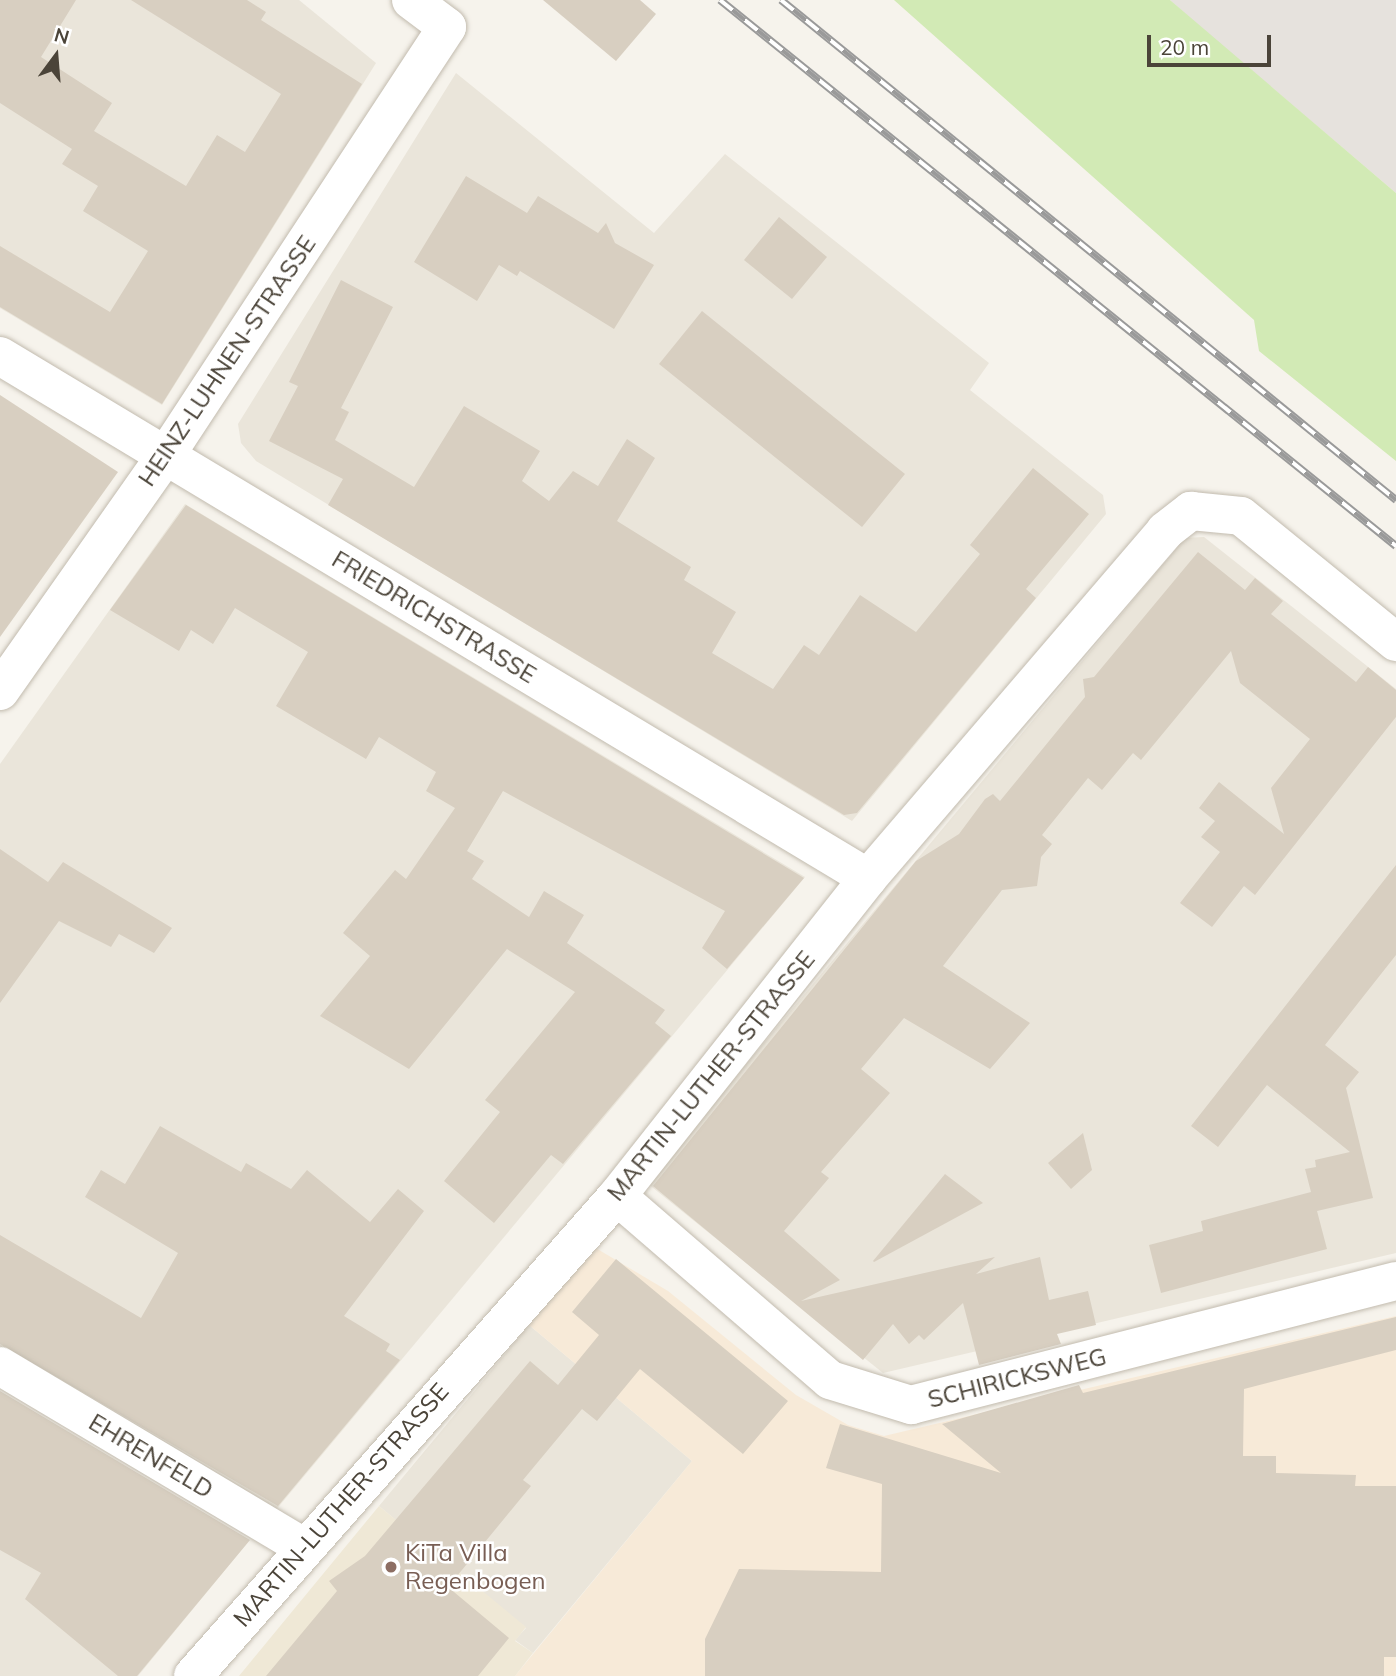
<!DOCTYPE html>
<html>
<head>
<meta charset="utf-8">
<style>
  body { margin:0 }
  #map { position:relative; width:1396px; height:1676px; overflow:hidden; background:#f6f3ec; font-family:Mulish,sans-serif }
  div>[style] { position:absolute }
  .residential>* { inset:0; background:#eae5da }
  .commercial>* { inset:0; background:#f7ead8 }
  .industrial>* { inset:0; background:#e6e2dd }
  .education>* { inset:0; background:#efe8d6 }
  .green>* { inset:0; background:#d2eab5 }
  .building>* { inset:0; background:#d8cfc1 }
  .roads { filter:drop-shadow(0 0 2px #c2bbae) drop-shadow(0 0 2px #c2bbae) }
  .street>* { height:38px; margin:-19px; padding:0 19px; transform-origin:19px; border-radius:19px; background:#fff }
  .rail>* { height:8px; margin-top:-4px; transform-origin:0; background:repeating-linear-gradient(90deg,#fff 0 16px,#9a9a9a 0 32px); box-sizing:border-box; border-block:2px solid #9a9a9a }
  .dots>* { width:19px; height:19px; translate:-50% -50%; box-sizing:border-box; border:4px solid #fff; border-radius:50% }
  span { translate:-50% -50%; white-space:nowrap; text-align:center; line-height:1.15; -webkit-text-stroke:5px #fff; paint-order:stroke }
  .street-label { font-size:24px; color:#4b4439 }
  .education-label { font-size:24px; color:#785e54 }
  .left { translate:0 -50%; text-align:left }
  .north { position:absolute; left:21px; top:21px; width:70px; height:70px; -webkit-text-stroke:5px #fff; paint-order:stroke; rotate:16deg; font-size:19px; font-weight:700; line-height:28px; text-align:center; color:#4b4439 }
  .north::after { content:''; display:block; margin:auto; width:24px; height:32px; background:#4b4439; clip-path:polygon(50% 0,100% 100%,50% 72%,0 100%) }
  .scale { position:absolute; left:1147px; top:35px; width:124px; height:32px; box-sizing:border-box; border:4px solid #4b4439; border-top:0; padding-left:9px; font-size:21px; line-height:24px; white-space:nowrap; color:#4b4439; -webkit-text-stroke:5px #fff; paint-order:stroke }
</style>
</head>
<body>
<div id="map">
  <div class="residential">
    <div style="clip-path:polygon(0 0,299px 0,376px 63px,162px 405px,0 308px)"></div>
    <div style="clip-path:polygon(456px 73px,654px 233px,725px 154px,989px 363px,970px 390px,1103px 495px,1106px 514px,852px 821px,256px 461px,241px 443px,238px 424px)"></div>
    <div style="clip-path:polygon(185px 504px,805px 877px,275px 1511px,0 1347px,0 764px)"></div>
    <div style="clip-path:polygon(1204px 537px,1396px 689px,1396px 1253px,883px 1373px,647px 1183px,1185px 538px)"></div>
    <div style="clip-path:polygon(529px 1325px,692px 1461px,533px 1653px,515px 1640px,526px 1628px,379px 1506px)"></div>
    <div style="clip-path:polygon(0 1392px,248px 1542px,138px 1676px,0 1676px)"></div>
  </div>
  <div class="commercial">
    <div style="clip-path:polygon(594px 1247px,668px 1291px,796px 1395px,848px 1425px,884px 1436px,1396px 1316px,1396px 1676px,515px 1676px,692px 1461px,529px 1325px)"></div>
  </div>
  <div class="industrial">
    <div style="clip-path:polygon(1170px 0,1396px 0,1396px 193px,1198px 25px)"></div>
  </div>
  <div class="education">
    <div style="clip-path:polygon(379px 1506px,526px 1627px,515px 1641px,533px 1653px,515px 1676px,239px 1676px)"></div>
  </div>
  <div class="green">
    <div style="clip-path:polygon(894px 0,1170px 0,1396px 193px,1396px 461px,1259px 351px,1254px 320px)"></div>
  </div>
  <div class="building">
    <div style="clip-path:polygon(0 0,76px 0,41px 57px,112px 103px,94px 131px,186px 186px,217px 135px,245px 152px,281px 94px,131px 0,247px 0,266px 12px,261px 20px,362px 84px,162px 404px,0 307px,0 246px,110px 312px,148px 251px,83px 211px,98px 186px,62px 164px,72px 149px,0 103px)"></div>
    <div style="clip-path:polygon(543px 0,640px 0,656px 14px,616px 61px)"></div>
    <div style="clip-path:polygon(466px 176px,527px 213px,538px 196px,598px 233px,606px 223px,615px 243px,654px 265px,614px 329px,520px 271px,517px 276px,499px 265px,477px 301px,414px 262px)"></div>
    <div style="clip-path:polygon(779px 217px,827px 257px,792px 299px,744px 260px)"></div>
    <div style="clip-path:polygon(341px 280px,393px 307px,341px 408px,349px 412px,335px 440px,414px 487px,464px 406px,540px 451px,522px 481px,549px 501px,573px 471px,598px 486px,627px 439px,655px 458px,617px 521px,691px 567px,684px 580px,736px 612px,712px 653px,773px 689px,804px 645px,819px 655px,860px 595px,916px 632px,980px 554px,970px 545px,1033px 468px,1089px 514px,1026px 589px,1036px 598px,857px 813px,844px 815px,328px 505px,343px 479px,269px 441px,298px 386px,289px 382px)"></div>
    <div style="clip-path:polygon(702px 311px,905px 474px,862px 527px,659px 364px)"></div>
    <div style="clip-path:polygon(0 395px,118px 472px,0 637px)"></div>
    <div style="clip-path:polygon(186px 505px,804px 878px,727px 969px,702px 948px,725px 911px,503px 791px,467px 851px,484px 861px,472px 879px,529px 917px,544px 891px,584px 915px,567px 943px,665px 1010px,655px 1023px,671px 1036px,563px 1164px,551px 1155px,494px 1223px,444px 1181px,500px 1112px,485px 1100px,575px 992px,507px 949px,409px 1069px,320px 1016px,370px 956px,343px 933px,395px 870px,406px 879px,455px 808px,426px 791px,436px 772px,379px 737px,366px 759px,276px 706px,308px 652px,235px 608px,213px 644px,191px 630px,179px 651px,110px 610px)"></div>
    <div style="clip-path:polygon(1198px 552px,1245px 590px,1255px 578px,1283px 601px,1271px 614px,1356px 682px,1368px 667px,1396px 690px,1396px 717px,1255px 895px,1244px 886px,1212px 927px,1180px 903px,1220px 852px,1201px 837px,1215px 821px,1199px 808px,1219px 782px,1284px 834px,1271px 788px,1310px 739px,1240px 683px,1231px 651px,1141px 760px,1133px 753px,1102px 790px,1088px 778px,1042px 835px,1052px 844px,1041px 857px,1037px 886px,1002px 890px,943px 966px,1030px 1023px,990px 1069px,904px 1018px,861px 1069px,890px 1093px,821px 1172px,829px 1178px,784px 1231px,840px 1280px,801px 1301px,995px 1257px,976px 1274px,1040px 1257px,1049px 1300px,1088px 1291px,1096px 1325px,1057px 1334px,1061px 1344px,979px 1365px,963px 1303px,924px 1340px,919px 1335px,909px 1344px,893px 1324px,863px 1360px,653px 1186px,916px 861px,959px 834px,985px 799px,993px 794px,1000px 801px,1085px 697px,1083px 679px,1094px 677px)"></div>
    <div style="clip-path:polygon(0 849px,48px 882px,63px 862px,172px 928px,154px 953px,119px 934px,111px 947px,59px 921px,0 1003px)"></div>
    <div style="clip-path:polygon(1396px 865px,1396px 955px,1325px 1045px,1359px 1072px,1346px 1088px,1373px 1198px,1317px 1211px,1327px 1249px,1161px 1293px,1149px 1245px,1203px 1231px,1201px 1221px,1311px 1192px,1305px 1169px,1316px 1167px,1315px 1160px,1350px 1152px,1267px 1085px,1218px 1147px,1191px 1126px)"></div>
    <div style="clip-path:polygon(160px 1126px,241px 1172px,246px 1163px,291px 1189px,307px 1170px,370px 1222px,398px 1189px,424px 1211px,344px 1316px,390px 1344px,386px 1351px,400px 1360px,278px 1506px,0 1344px,0 1235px,141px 1318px,178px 1253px,85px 1197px,101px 1170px,125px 1184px)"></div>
    <div style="clip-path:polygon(1083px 1133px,1092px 1170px,1071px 1189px,1048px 1163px)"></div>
    <div style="clip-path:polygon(945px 1174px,983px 1203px,874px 1262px,873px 1261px)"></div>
    <div style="clip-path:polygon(616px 1259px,788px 1401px,743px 1454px,640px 1369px,597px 1421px,582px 1409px,523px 1480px,531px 1486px,448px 1587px,509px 1638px,478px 1676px,266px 1676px,337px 1591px,329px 1581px,365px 1556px,530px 1361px,558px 1385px,599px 1335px,572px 1312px)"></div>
    <div style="clip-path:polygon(1396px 1317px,1396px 1350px,1244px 1389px,1243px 1456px,1276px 1456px,1276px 1473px,1356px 1475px,1355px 1486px,1396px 1486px,1396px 1657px,1384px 1657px,1384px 1676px,705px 1676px,705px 1639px,739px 1569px,881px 1572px,882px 1484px,826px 1468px,840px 1424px,1001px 1473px,942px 1424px,1079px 1385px,1083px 1393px)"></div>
    <div style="clip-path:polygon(0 1391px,250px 1540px,137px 1676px,118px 1676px,25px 1599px,41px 1573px,0 1550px)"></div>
  </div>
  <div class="roads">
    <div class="street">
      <div style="left:0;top:356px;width:1013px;rotate:31.02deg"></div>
      <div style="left:0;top:691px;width:289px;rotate:-54.9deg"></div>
      <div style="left:166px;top:455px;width:512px;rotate:-56.71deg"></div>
      <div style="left:447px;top:27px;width:45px;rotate:-143.1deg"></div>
      <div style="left:617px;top:1196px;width:281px;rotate:40.8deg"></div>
      <div style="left:830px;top:1380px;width:85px;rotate:17.2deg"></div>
      <div style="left:911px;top:1405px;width:501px;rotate:-14.34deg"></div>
      <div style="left:0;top:1366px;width:352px;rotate:30.8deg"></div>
      <div style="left:193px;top:1676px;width:640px;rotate:-48.54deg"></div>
      <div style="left:617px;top:1196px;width:405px;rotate:-51.7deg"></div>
      <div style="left:868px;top:878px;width:457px;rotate:-49.4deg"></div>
      <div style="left:1165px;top:531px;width:33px;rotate:-38deg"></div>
      <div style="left:1191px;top:511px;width:50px;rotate:5.7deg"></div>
      <div style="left:1241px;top:516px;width:200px;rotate:39.1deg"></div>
    </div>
  </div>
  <div class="rail">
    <div style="left:720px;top:0;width:869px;rotate:38.93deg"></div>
    <div style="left:781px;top:0;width:793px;rotate:39.11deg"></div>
  </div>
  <div class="dots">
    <div style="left:391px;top:1567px;background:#8d6e63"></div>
  </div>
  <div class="street-label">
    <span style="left:227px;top:361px;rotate:-56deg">HEINZ-LUHNEN-STRASSE</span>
    <span style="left:434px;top:617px;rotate:31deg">FRIEDRICHSTRASSE</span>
    <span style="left:711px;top:1076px;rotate:-51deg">MARTIN-LUTHER-STRASSE</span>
    <span style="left:1017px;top:1378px;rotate:-14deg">SCHIRICKSWEG</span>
    <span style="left:151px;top:1456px;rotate:31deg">EHRENFELD</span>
    <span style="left:341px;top:1505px;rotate:-49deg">MARTIN-LUTHER-STRASSE</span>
  </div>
  <div class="education-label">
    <span class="left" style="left:405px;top:1567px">KiTa Villa<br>Regenbogen</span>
  </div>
  <div class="north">N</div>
  <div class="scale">20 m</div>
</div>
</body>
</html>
